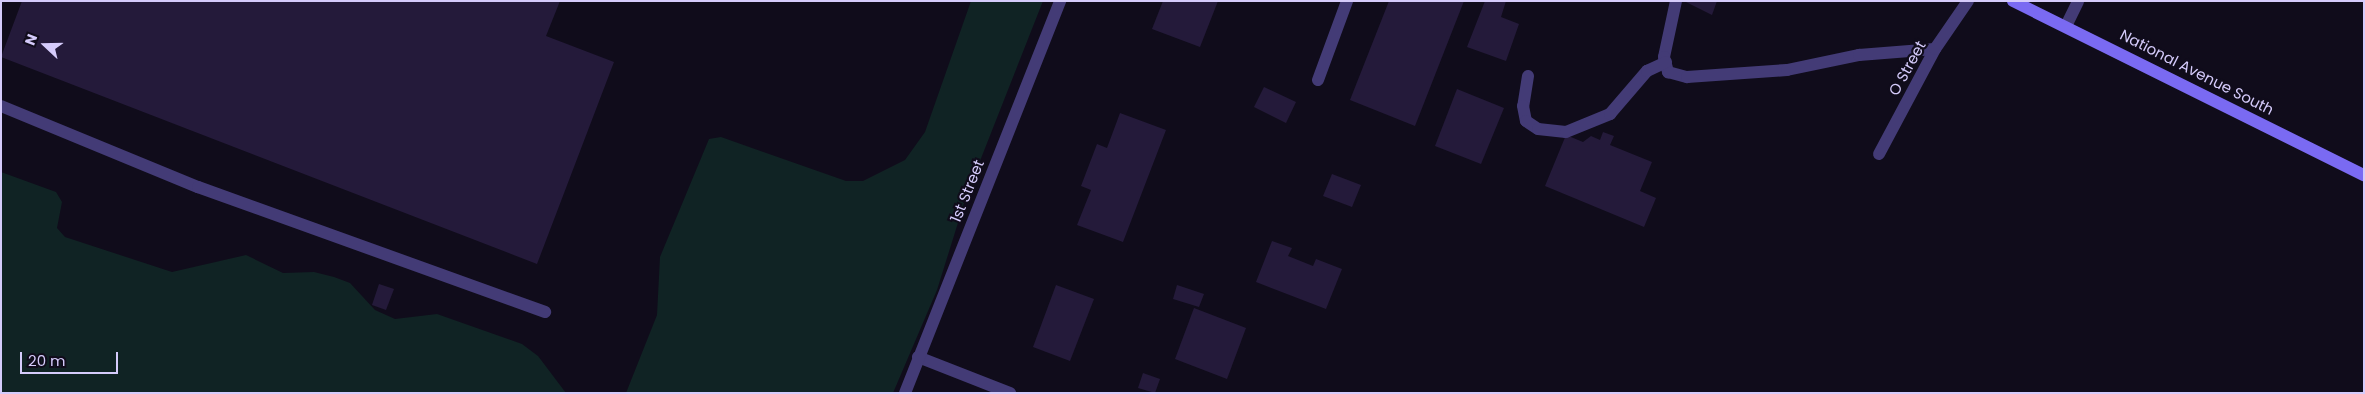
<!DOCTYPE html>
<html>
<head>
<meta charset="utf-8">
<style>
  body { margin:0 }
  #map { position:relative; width:2365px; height:394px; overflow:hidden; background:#100c1b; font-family:Poppins,sans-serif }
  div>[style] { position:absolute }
  .green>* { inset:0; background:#102324 }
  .building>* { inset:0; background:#241a3a }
  .lane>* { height:12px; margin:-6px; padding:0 6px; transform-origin:6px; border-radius:6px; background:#433b76 }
  .street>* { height:12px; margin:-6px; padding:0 6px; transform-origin:6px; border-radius:6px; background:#433b76 }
  .secondary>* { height:12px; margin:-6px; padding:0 6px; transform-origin:6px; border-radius:6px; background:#7a6af2 }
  span { translate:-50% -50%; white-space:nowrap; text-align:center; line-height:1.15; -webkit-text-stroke:4.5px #100c1b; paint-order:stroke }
  .street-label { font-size:15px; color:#d5cbfb }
  .frame { position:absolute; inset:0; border:2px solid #d5cbfb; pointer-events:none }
  .north { position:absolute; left:20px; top:20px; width:50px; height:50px; -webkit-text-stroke:4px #100c1b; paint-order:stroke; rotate:291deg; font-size:14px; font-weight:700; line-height:20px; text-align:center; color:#d5cbfb }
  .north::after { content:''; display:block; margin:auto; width:18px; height:22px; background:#d5cbfb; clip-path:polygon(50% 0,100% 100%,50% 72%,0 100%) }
  .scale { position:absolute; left:20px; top:352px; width:98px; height:22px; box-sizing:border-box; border:2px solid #d5cbfb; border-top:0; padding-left:6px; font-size:15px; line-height:18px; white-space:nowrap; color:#d5cbfb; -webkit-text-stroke:4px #100c1b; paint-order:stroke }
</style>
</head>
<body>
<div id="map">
  <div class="green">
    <div style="clip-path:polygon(971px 1px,1043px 1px,967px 194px,937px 290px,893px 393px,626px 393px,657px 315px,660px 257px,709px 139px,721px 137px,846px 181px,863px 181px,905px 160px,925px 132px)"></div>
    <div style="clip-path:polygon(1px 172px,56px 192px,62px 202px,57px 228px,65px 237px,172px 272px,246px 255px,283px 273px,314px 272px,334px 277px,350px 283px,375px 310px,395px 319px,437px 314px,522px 344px,538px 356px,566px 393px,1px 393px)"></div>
  </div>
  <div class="building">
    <div style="clip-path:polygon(22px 1px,560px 1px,546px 36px,614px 62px,537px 264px,1px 57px)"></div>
    <div style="clip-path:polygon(1163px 1px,1218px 1px,1200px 47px,1152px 29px)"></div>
    <div style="clip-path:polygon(1389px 1px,1464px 1px,1415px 126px,1350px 100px)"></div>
    <div style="clip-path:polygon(1485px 1px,1506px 1px,1501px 17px,1519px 24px,1506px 61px,1467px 47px)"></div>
    <div style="clip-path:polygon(1684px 1px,1717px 1px,1712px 15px)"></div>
    <div style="clip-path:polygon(1264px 87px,1296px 102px,1286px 123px,1254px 107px)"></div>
    <div style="clip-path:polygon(1457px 89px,1504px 108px,1481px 164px,1435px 146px)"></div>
    <div style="clip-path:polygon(1120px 113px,1166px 130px,1123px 242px,1077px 225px,1091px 190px,1081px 186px,1097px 144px,1107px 148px)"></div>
    <div style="clip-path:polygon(1603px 132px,1614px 136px,1610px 145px,1652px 162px,1640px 191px,1656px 198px,1644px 227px,1545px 186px,1566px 135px,1583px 142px,1591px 136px,1600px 140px)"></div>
    <div style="clip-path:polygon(1332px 174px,1361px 185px,1352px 207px,1323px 196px)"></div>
    <div style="clip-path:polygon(1272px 241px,1292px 248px,1288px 256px,1313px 266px,1316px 259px,1342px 269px,1326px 309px,1256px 282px)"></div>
    <div style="clip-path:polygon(379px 284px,394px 289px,386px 310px,372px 305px)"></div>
    <div style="clip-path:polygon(1056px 285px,1094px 299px,1070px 361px,1033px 347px)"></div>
    <div style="clip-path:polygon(1177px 285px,1204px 294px,1199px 307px,1173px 299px)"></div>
    <div style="clip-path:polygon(1194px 308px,1246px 328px,1227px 379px,1175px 359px)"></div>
    <div style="clip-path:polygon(1143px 373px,1160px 379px,1155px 393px,1138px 388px)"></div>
  </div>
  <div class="lane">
    <div style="left:1676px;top:1px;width:57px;rotate:102.1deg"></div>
    <div style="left:1664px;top:57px;width:16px;rotate:75deg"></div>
    <div style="left:1668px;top:72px;width:20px;rotate:15deg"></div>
    <div style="left:1687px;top:77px;width:100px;rotate:-4deg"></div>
    <div style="left:1787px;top:70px;width:74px;rotate:-11.8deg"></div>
    <div style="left:1859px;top:55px;width:76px;rotate:-4.5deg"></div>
    <div style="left:1528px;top:76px;width:30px;rotate:99deg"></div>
    <div style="left:1523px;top:106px;width:15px;rotate:79deg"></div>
    <div style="left:1526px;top:121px;width:14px;rotate:34deg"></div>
    <div style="left:1538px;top:129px;width:28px;rotate:6deg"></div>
    <div style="left:1566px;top:132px;width:48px;rotate:-22.2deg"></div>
    <div style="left:1610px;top:114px;width:57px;rotate:-49.3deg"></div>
    <div style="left:1647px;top:71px;width:21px;rotate:-25deg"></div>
    <div style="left:1318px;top:80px;width:84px;rotate:-69.8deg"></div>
    <div style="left:1px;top:106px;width:213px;rotate:22.4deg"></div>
    <div style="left:198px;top:187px;width:369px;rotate:19.8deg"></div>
    <div style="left:1879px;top:154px;width:119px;rotate:-61.9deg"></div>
    <div style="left:1935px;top:49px;width:58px;rotate:-55.5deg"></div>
    <div style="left:918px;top:357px;width:99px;rotate:21.4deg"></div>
  </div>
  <div class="street">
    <div style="left:2067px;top:24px;width:25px;rotate:-64deg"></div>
    <div style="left:905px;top:393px;width:422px;rotate:-68.4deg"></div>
  </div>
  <div class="secondary">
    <div style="left:2013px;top:1px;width:392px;rotate:26.4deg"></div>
  </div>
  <div class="street-label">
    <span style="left:1907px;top:68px;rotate:-61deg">O Street</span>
    <span style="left:2197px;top:72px;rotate:27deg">National Avenue South</span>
    <span style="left:967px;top:191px;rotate:-68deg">1st Street</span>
  </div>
  <div class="frame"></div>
  <div class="north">N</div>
  <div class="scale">20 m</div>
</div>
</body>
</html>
